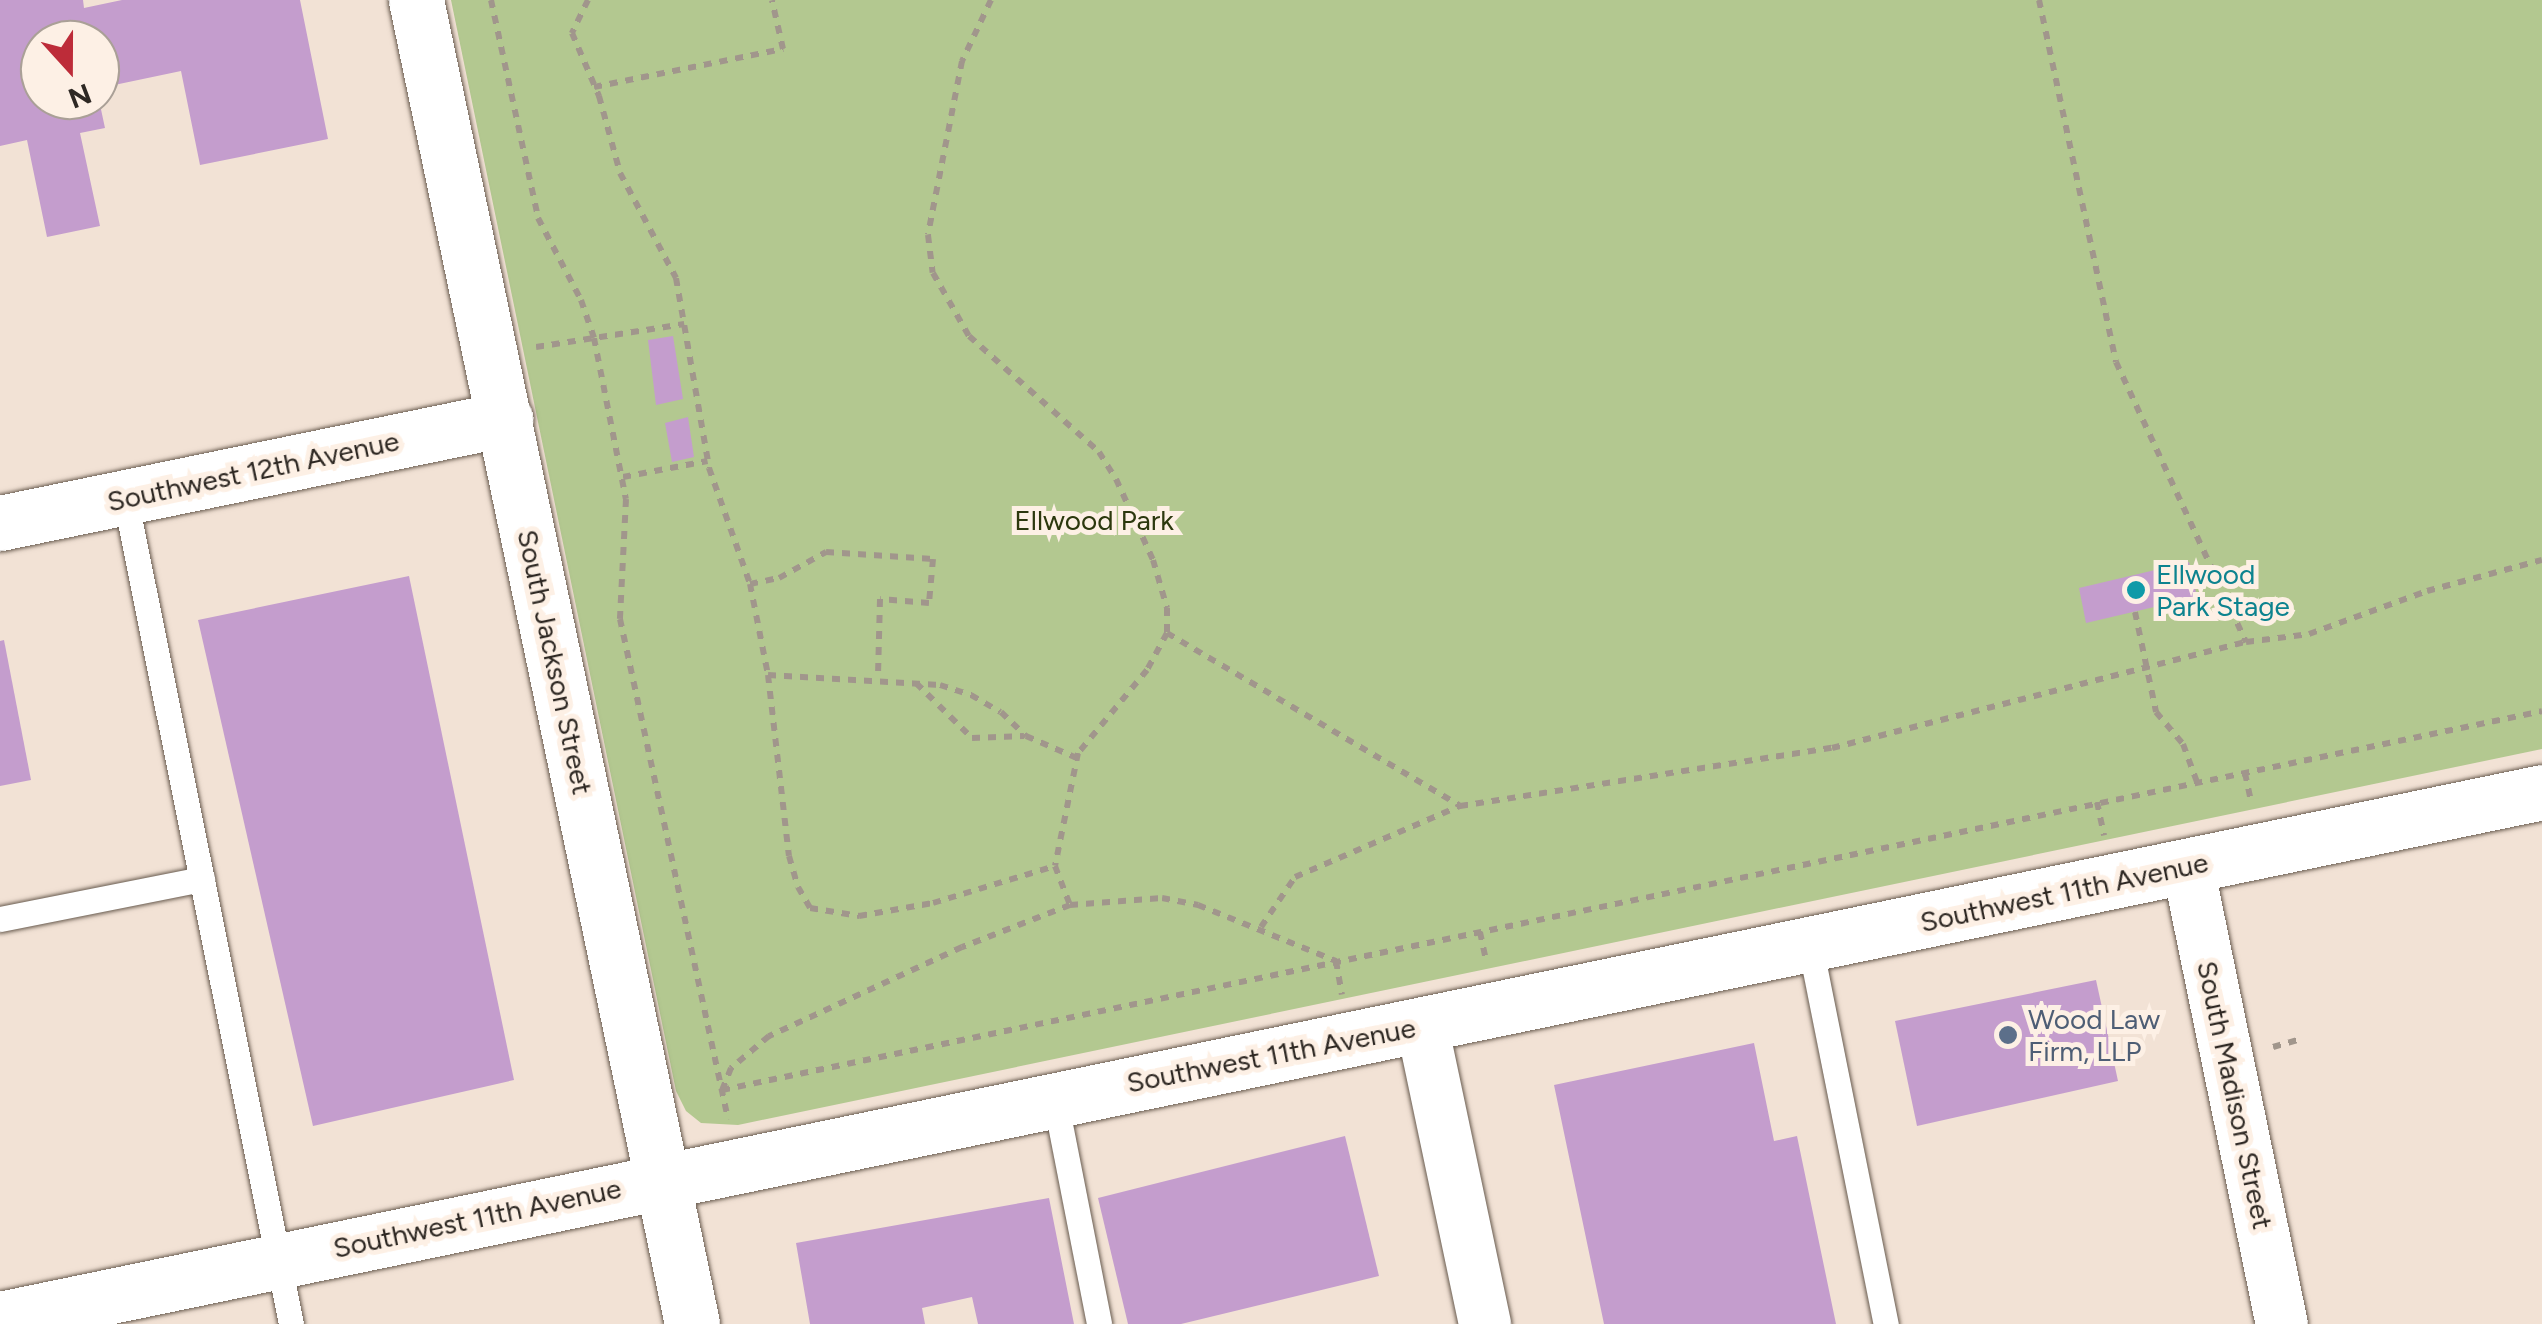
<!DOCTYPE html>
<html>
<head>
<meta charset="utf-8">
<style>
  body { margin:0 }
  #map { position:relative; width:2542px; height:1324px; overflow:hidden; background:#f2e2d5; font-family:Figtree,sans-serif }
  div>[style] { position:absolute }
  .green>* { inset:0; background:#b3c890 }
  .building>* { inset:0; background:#c49dcd }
  .path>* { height:6px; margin-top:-3px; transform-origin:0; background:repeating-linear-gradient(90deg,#a1968c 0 8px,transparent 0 16px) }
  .roads { filter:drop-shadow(0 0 2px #685b4f) drop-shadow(0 0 2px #685b4f) }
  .lane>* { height:25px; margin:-12.5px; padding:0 12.5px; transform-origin:12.5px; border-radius:12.5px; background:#fff }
  .street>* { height:52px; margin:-26px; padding:0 26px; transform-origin:26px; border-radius:26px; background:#fff }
  .secondary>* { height:55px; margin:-27.5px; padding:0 27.5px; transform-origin:27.5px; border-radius:27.5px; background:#fff }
  .dots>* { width:28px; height:28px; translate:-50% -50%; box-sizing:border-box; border:5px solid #fdf0e5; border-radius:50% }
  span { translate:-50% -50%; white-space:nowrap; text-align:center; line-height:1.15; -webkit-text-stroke:10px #fdf0e5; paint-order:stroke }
  .street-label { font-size:28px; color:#2e2823 }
  .park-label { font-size:28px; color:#2c380e }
  .culture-label { font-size:28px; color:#0d838f }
  .left { translate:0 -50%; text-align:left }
  .service-label { font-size:28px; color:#4e5e75 }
  .north { position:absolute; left:20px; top:20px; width:100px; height:100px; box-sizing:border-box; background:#fdf0e5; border:2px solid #aaa097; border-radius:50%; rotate:159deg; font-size:28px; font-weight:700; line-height:40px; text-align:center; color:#2e2823 }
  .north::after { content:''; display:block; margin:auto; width:35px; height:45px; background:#bd2c39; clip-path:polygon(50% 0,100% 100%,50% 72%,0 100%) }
</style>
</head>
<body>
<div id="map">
  <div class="green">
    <div style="clip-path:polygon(451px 0,2542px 0,2542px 749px,738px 1125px,701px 1123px,686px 1111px,676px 1091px)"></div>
  </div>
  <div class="building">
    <div style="clip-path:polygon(0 0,83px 0,84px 8px,122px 0,300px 0,328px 139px,200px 165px,181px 71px,100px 88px,100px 40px,40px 40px,40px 100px,99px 100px,105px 128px,80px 133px,100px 226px,47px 237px,27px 140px,0 146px)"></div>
    <div style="clip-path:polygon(673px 336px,683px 399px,656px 405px,648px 340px)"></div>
    <div style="clip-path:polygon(688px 417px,694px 457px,672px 462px,665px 423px)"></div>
    <div style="clip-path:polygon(2189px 562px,2197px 597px,2086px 623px,2079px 588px)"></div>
    <div style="clip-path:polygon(409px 576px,514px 1080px,313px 1126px,198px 620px)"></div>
    <div style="clip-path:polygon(4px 640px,31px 780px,0 786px,0 641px)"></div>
    <div style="clip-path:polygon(2096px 980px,2118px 1081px,1917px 1126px,1895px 1021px)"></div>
    <div style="clip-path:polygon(1754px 1043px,1774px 1141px,1797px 1136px,1836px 1324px,1604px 1324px,1554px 1085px)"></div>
    <div style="clip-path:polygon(1345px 1136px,1379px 1276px,1181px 1324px,1128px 1324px,1098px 1198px)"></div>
    <div style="clip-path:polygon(1049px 1198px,1074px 1324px,978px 1324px,972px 1297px,922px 1308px,925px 1324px,810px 1324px,796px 1243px)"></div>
  </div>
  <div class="path">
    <div style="left:491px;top:0;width:223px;rotate:77.8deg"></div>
    <div style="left:538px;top:218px;width:93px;rotate:62.3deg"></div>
    <div style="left:581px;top:300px;width:40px;rotate:71.1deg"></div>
    <div style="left:594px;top:338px;width:164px;rotate:78.8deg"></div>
    <div style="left:626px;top:499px;width:120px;rotate:92.9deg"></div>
    <div style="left:620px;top:619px;width:512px;rotate:77.81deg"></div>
    <div style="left:588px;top:0;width:37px;rotate:116deg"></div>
    <div style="left:572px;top:33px;width:69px;rotate:66.8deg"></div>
    <div style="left:599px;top:96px;width:80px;rotate:74.7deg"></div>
    <div style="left:620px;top:173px;width:119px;rotate:61.9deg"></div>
    <div style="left:676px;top:278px;width:193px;rotate:80.1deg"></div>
    <div style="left:709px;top:468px;width:123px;rotate:70.5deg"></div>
    <div style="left:750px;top:584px;width:93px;rotate:78.8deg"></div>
    <div style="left:768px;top:675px;width:182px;rotate:83.4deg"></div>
    <div style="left:789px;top:856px;width:32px;rotate:74deg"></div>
    <div style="left:798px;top:887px;width:24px;rotate:60deg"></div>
    <div style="left:810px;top:908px;width:50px;rotate:9.3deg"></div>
    <div style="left:859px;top:916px;width:75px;rotate:-10deg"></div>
    <div style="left:933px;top:903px;width:127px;rotate:-16.9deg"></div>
    <div style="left:1055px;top:866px;width:42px;rotate:69deg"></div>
    <div style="left:1070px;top:905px;width:116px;rotate:158.7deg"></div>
    <div style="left:962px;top:947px;width:213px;rotate:155.2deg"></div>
    <div style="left:769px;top:1036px;width:50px;rotate:139.9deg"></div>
    <div style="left:731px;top:1068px;width:24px;rotate:112deg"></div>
    <div style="left:991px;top:0;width:68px;rotate:115.4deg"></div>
    <div style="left:962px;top:61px;width:177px;rotate:101.1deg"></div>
    <div style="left:928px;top:235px;width:38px;rotate:83deg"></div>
    <div style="left:933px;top:273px;width:73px;rotate:60.3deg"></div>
    <div style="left:969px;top:336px;width:174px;rotate:41.7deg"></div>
    <div style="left:1099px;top:452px;width:32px;rotate:58deg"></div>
    <div style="left:1116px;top:479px;width:89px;rotate:65.4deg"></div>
    <div style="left:1153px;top:560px;width:50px;rotate:73.7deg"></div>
    <div style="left:1167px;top:608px;width:25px;rotate:90deg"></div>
    <div style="left:1167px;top:633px;width:42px;rotate:118.4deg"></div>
    <div style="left:1147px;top:670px;width:108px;rotate:129.7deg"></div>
    <div style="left:1078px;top:753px;width:115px;rotate:101.5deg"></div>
    <div style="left:2039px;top:0;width:370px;rotate:78deg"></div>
    <div style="left:2116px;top:362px;width:309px;rotate:65.1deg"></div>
    <div style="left:594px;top:87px;width:193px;rotate:-11.4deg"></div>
    <div style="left:783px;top:49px;width:50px;rotate:-102.7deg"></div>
    <div style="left:536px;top:347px;width:150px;rotate:-8.8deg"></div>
    <div style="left:623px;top:477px;width:86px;rotate:-10.7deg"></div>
    <div style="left:750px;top:584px;width:30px;rotate:-12deg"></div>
    <div style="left:779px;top:578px;width:54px;rotate:-29deg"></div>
    <div style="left:826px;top:552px;width:107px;rotate:3.7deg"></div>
    <div style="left:933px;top:559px;width:44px;rotate:95.2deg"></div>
    <div style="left:929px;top:603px;width:49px;rotate:-175.3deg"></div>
    <div style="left:880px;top:599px;width:79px;rotate:91.5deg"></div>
    <div style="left:2135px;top:612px;width:102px;rotate:78.1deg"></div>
    <div style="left:2156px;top:712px;width:42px;rotate:49.8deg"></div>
    <div style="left:2183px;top:744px;width:40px;rotate:69.8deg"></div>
    <div style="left:1167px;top:633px;width:339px;rotate:30.5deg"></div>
    <div style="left:768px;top:675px;width:172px;rotate:3.3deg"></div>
    <div style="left:940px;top:685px;width:33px;rotate:18deg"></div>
    <div style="left:971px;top:695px;width:34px;rotate:30deg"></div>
    <div style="left:1001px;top:712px;width:35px;rotate:44deg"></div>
    <div style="left:1026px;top:736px;width:56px;rotate:23.3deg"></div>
    <div style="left:916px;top:683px;width:78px;rotate:44.5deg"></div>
    <div style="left:972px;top:738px;width:52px;rotate:-2.2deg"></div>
    <div style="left:2245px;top:773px;width:29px;rotate:78deg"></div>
    <div style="left:2097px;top:802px;width:34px;rotate:78deg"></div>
    <div style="left:1070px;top:905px;width:92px;rotate:-4.4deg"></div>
    <div style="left:1162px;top:898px;width:37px;rotate:11deg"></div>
    <div style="left:1198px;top:905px;width:149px;rotate:22.1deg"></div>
    <div style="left:1336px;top:961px;width:34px;rotate:80deg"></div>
    <div style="left:1261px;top:927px;width:60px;rotate:-55.8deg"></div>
    <div style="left:1295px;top:877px;width:180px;rotate:-23.3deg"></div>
    <div style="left:1460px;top:806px;width:376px;rotate:-8.9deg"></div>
    <div style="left:1832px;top:748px;width:427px;rotate:-14.4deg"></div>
    <div style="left:2246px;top:642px;width:64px;rotate:-7.2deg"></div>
    <div style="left:2309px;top:634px;width:126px;rotate:-20deg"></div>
    <div style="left:2427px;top:591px;width:119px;rotate:-15.1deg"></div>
    <div style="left:1480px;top:932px;width:29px;rotate:78deg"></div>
    <div style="left:2273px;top:1047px;width:29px;rotate:-16deg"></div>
    <div style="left:722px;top:1090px;width:1859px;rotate:-11.76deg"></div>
  </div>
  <div class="roads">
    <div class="lane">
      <div style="left:125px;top:497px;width:843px;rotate:78.65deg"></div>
      <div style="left:0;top:919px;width:206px;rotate:-11.2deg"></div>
      <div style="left:1810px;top:945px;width:387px;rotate:78.7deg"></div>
      <div style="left:1055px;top:1099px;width:229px;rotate:78.9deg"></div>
    </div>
    <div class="street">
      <div style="left:2188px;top:867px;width:467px;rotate:78.4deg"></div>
      <div style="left:1422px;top:1025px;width:306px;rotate:78.1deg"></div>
    </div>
    <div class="secondary">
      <div style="left:416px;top:0;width:1352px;rotate:78.22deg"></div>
      <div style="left:0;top:523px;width:516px;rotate:-11.64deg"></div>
      <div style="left:0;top:1319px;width:2596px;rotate:-11.71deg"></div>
    </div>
  </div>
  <div class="dots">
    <div style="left:2136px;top:590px;background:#0f9aa8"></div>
    <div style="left:2008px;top:1035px;background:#5c6f8a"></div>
  </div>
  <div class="street-label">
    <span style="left:253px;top:471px;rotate:-12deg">Southwest 12th Avenue</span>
    <span style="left:555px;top:662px;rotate:78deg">South Jackson Street</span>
    <span style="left:2064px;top:892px;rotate:-12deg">Southwest 11th Avenue</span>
    <span style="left:1271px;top:1055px;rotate:-11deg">Southwest 11th Avenue</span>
    <span style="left:2235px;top:1095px;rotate:78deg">South Madison Street</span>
    <span style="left:477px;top:1218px;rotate:-12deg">Southwest 11th Avenue</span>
  </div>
  <div class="park-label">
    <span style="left:1094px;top:520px">Ellwood Park</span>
  </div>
  <div class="culture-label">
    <span class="left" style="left:2156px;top:590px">Ellwood<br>Park Stage</span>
  </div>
  <div class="service-label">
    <span class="left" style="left:2028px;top:1035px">Wood Law<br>Firm, LLP</span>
  </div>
  <div class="north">N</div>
</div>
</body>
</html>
